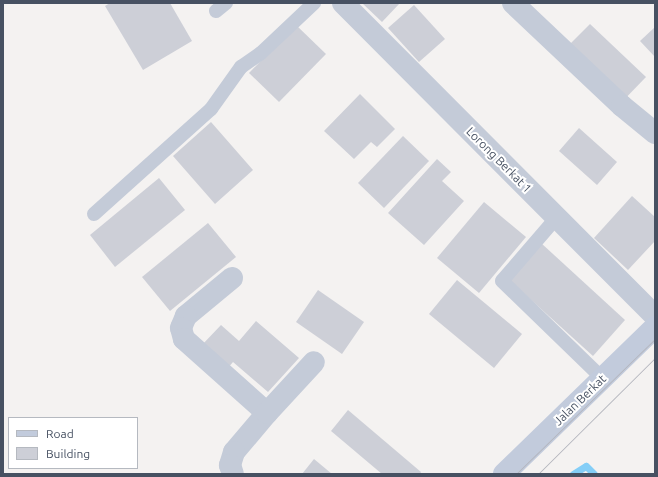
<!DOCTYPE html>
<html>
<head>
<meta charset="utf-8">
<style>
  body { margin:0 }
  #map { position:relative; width:658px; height:477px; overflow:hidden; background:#f4f2f1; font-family:Ubuntu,sans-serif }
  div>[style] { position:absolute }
  .stream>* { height:7px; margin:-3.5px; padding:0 3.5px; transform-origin:3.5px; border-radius:3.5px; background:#84cef7 }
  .building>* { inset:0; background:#cdcfd7 }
  .lane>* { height:14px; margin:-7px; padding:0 7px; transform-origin:7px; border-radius:7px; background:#c4cbd8 }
  .street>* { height:22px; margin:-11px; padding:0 11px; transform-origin:11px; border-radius:11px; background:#c4cbd8 }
  .secondary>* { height:22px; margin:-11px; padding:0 11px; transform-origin:11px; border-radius:11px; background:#c2cbdc }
  .tram>* { height:1px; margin:-0.5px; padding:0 0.5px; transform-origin:0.5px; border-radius:0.5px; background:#b3b5bd }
  span { translate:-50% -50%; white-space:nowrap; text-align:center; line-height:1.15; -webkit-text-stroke:4px #fff; paint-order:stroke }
  .street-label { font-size:12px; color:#475162 }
  .frame { position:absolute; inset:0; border:4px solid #475162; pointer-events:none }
  .legend { position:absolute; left:8px; top:417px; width:130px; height:52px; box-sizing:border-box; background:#fff; border:1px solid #b5b9c0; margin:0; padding:5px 7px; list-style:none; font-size:12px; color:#475162 }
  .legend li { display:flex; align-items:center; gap:8px; height:20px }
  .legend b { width:20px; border:1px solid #b5b9c0 }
</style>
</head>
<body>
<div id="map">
  <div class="stream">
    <div style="left:573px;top:474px;width:15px;rotate:-32deg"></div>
    <div style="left:586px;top:466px;width:11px;rotate:45deg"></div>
  </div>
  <div class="building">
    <div style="clip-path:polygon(110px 3px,170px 3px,192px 41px,143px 70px,105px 6px)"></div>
    <div style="clip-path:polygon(362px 3px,400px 3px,382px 22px)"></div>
    <div style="clip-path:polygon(414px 5px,445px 39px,419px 62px,388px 28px)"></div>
    <div style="clip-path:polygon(590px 24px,646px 77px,615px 109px,559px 55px)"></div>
    <div style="clip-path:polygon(296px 25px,326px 54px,279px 102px,249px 73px)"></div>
    <div style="clip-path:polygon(655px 27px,655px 57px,640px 41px)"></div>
    <div style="clip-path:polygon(360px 94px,395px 129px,377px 147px,371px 142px,354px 159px,324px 131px)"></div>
    <div style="clip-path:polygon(211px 122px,253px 170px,215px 204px,173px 156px)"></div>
    <div style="clip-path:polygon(579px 128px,617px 162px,597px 185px,559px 151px)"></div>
    <div style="clip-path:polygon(403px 136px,429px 161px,384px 208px,358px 183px)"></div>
    <div style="clip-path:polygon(437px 159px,451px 172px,442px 181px,464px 201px,424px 245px,388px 213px)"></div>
    <div style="clip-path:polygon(159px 178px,185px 210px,115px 267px,90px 235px)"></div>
    <div style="clip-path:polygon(632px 196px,655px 217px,655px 241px,628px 270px,594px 238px)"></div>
    <div style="clip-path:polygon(484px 202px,526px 237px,479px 293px,437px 258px)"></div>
    <div style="clip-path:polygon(208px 223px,236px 257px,170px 311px,142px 277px)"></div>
    <div style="clip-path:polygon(541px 243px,625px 320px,593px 356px,508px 279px)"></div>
    <div style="clip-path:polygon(457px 280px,522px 334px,494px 368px,429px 314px)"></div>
    <div style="clip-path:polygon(318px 290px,364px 322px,342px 354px,296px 322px)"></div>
    <div style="clip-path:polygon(256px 321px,299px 358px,268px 392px,233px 362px,227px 369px,201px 346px,221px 325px,239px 341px)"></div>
    <div style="clip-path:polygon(348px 410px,421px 472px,420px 474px,382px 474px,331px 431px)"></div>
    <div style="clip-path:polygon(314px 459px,332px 474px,302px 474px)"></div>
  </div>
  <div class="lane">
    <div style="left:216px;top:11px;width:13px;rotate:-39deg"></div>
    <div style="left:94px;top:214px;width:157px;rotate:-41.9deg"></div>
    <div style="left:211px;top:109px;width:52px;rotate:-54.5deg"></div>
    <div style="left:241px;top:67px;width:24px;rotate:-35deg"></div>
    <div style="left:261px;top:53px;width:73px;rotate:-43.3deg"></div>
    <div style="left:557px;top:217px;width:84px;rotate:130.7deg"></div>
    <div style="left:502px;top:281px;width:139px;rotate:44.1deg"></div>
  </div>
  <div class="street">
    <div style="left:343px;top:3px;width:442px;rotate:45.1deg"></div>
    <div style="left:513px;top:3px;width:150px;rotate:43.4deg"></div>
    <div style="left:622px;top:106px;width:43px;rotate:39.3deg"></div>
    <div style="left:232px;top:278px;width:60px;rotate:140.4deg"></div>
    <div style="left:186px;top:316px;width:13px;rotate:113deg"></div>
    <div style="left:181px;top:328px;width:11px;rotate:75deg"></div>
    <div style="left:184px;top:339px;width:111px;rotate:41.7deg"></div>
    <div style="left:267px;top:413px;width:51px;rotate:130.2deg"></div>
    <div style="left:234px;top:452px;width:14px;rotate:107deg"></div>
    <div style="left:230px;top:465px;width:9px;rotate:72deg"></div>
    <div style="left:267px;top:413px;width:69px;rotate:-47.3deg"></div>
  </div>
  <div class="secondary">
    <div style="left:504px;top:474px;width:211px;rotate:-44.2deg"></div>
  </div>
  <div class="tram">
    <div style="left:516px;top:474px;width:194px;rotate:-44.2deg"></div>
    <div style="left:538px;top:474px;width:165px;rotate:-44.8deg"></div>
  </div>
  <div class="street-label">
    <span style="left:499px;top:160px;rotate:45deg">Lorong Berkat 1</span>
    <span style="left:580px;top:400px;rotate:-44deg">Jalan Berkat</span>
  </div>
  <div class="frame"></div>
  <ul class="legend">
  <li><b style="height:5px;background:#c2cbdc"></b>Road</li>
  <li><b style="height:11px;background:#cdcfd7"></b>Building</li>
  </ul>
</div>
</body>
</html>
